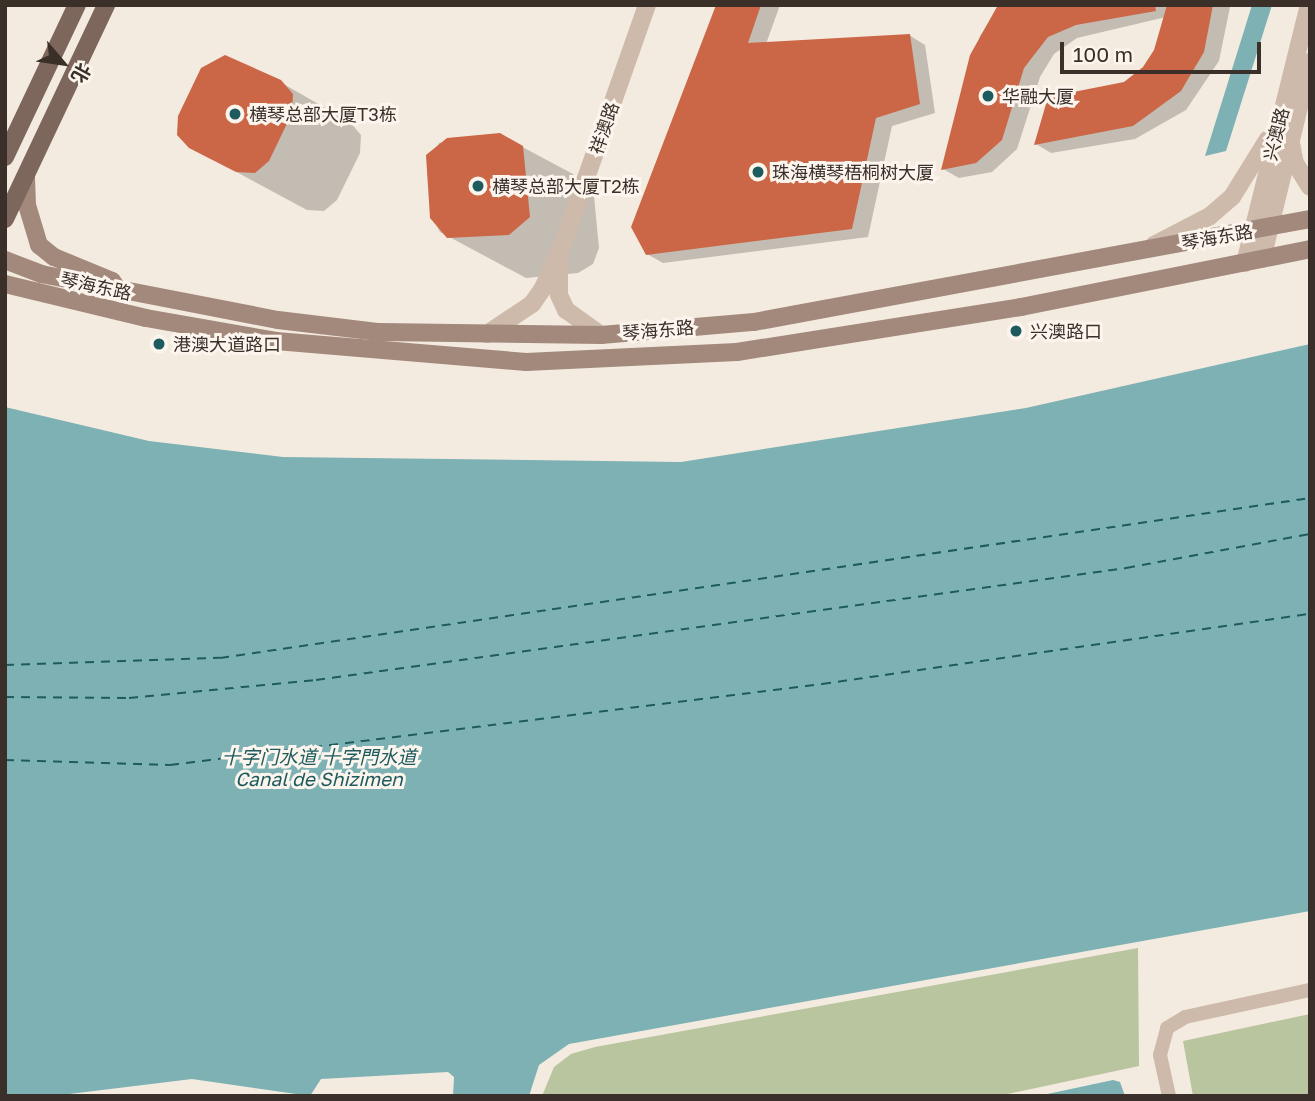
<!DOCTYPE html>
<html>
<head>
<meta charset="utf-8">
<style>
  body { margin:0 }
  #map { position:relative; width:1315px; height:1101px; overflow:hidden; background:#f4ebe0; font-family:"Golos Text","Noto Sans SC",sans-serif }
  div>[style] { position:absolute }
  .green>* { inset:0; background:#b8c59e }
  .water>* { inset:0; background:#7db1b3 }
  .shadow>* { inset:0; background:#0003 }
  .ferry>* { height:2px; margin-top:-1px; transform-origin:0; background:repeating-linear-gradient(90deg,#1d5b5f 0 9px,transparent 0 16px) }
  .building>* { inset:0; background:#cb6747 }
  .minor>* { height:14px; margin:-7px; padding:0 7px; transform-origin:7px; border-radius:7px; background:#cebaab }
  .tertiary>* { height:18px; margin:-9px; padding:0 9px; transform-origin:9px; border-radius:9px; background:#cebaab }
  .secondary>* { height:18px; margin:-9px; padding:0 9px; transform-origin:9px; border-radius:9px; background:#a2897c }
  .primary>* { height:18px; margin:-9px; padding:0 9px; transform-origin:9px; border-radius:9px; background:#7d665b }
  .dots>* { width:19px; height:19px; translate:-50% -50%; box-sizing:border-box; border:4px solid #fbf5ed; border-radius:50% }
  span { translate:-50% -50%; white-space:nowrap; text-align:center; line-height:1.15; -webkit-text-stroke:6px #fbf5ed; paint-order:stroke }
  .poi-label { font-size:18px; color:#3b2f2a }
  .left { translate:0 -50%; text-align:left }
  .street-label { font-size:18px; color:#3b2f2a }
  .water-label { font-size:19px; color:#1d5b5f; font-style:italic }
  .frame { position:absolute; inset:0; border:7px solid #3b2f2a; pointer-events:none }
  .north { position:absolute; left:28px; top:28px; width:70px; height:70px; -webkit-text-stroke:5px #fbf5ed; paint-order:stroke; rotate:119deg; font-size:19px; font-weight:700; line-height:28px; text-align:center; color:#3b2f2a }
  .north::after { content:''; display:block; margin:auto; width:24px; height:32px; background:#3b2f2a; clip-path:polygon(50% 0,100% 100%,50% 72%,0 100%) }
  .scale { position:absolute; left:1060px; top:42px; width:201px; height:32px; box-sizing:border-box; border:4px solid #3b2f2a; border-top:0; padding-left:9px; font-size:21px; line-height:24px; white-space:nowrap; color:#3b2f2a; -webkit-text-stroke:5px #fbf5ed; paint-order:stroke }
</style>
</head>
<body>
<div id="map">
  <div class="green">
    <div style="clip-path:polygon(1138px 948px,1139px 1066px,998px 1096px,542px 1096px,554px 1067px,571px 1054px,595px 1047px)"></div>
    <div style="clip-path:polygon(1310px 1014px,1310px 1096px,1193px 1096px,1183px 1041px)"></div>
  </div>
  <div class="water">
    <div style="clip-path:polygon(1252px 5px,1272px 5px,1226px 151px,1205px 156px)"></div>
    <div style="clip-path:polygon(1310px 344px,1310px 911px,569px 1044px,539px 1065px,529px 1096px,453px 1096px,454px 1077px,448px 1072px,321px 1079px,310px 1096px,192px 1079px,53px 1096px,5px 1096px,5px 407px,149px 441px,283px 457px,681px 462px,1026px 408px)"></div>
    <div style="clip-path:polygon(1113px 1080px,1120px 1082px,1125px 1096px,1038px 1096px)"></div>
  </div>
  <div class="shadow">
    <div style="clip-path:polygon(718px 5px,780px 5px,766px 44px,909px 35px,925px 45px,935px 113px,892px 126px,868px 237px,663px 263px,647px 254px)"></div>
    <div style="clip-path:polygon(1000px 5px,1228px 5px,1230px 7px,1219px 61px,1186px 110px,1135px 139px,1051px 153px,1036px 144px,1145px 69px,1156px 51px,1166px 17px,1077px 38px,1054px 54px,1040px 77px,1017px 149px,992px 172px,959px 178px,943px 169px,980px 36px)"></div>
    <div style="clip-path:polygon(280px 82px,350px 122px,361px 135px,360px 153px,337px 200px,324px 211px,307px 210px,190px 147px)"></div>
    <div style="clip-path:polygon(500px 135px,586px 181px,594px 196px,599px 248px,593px 264px,578px 273px,526px 278px,440px 232px,432px 217px,427px 165px,439px 143px)"></div>
  </div>
  <div class="ferry">
    <div style="left:5px;top:665px;width:215px;rotate:-1.9deg"></div>
    <div style="left:220px;top:658px;width:1102px;rotate:-8.35deg"></div>
    <div style="left:5px;top:697px;width:124px;rotate:0.5deg"></div>
    <div style="left:129px;top:698px;width:188px;rotate:-5.5deg"></div>
    <div style="left:316px;top:680px;width:818px;rotate:-7.87deg"></div>
    <div style="left:1126px;top:568px;width:187px;rotate:-10.5deg"></div>
    <div style="left:5px;top:760px;width:165px;rotate:1.7deg"></div>
    <div style="left:170px;top:765px;width:657px;rotate:-7.08deg"></div>
    <div style="left:822px;top:684px;width:493px;rotate:-8.2deg"></div>
  </div>
  <div class="building">
    <div style="clip-path:polygon(716px 5px,761px 5px,748px 43px,910px 34px,920px 104px,876px 118px,852px 229px,646px 255px,631px 227px)"></div>
    <div style="clip-path:polygon(998px 5px,1155px 5px,1156px 11px,1076px 25px,1048px 37px,1024px 68px,1002px 140px,976px 163px,941px 170px,970px 55px)"></div>
    <div style="clip-path:polygon(1167px 5px,1213px 5px,1204px 52px,1181px 91px,1133px 126px,1034px 145px,1046px 104px,1053px 96px,1124px 82px,1143px 67px,1154px 50px)"></div>
    <div style="clip-path:polygon(225px 55px,281px 80px,293px 94px,292px 113px,269px 161px,255px 173px,236px 172px,189px 148px,177px 135px,178px 116px,201px 68px)"></div>
    <div style="clip-path:polygon(500px 133px,523px 146px,530px 217px,509px 235px,447px 238px,430px 218px,426px 155px,447px 138px)"></div>
  </div>
  <div class="minor">
    <div style="left:1169px;top:1096px;width:42px;rotate:-102.4deg"></div>
    <div style="left:1160px;top:1055px;width:28px;rotate:-75deg"></div>
    <div style="left:1167px;top:1028px;width:21px;rotate:-31deg"></div>
    <div style="left:1185px;top:1017px;width:128px;rotate:-12.2deg"></div>
  </div>
  <div class="tertiary">
    <div style="left:1291px;top:143px;width:20px;rotate:79deg"></div>
    <div style="left:1295px;top:163px;width:28px;rotate:58deg"></div>
    <div style="left:1154px;top:245px;width:63px;rotate:-27.4deg"></div>
    <div style="left:1210px;top:216px;width:29px;rotate:-41deg"></div>
    <div style="left:1232px;top:197px;width:68px;rotate:-58.2deg"></div>
    <div style="left:1262px;top:259px;width:203px;rotate:-76.3deg"></div>
    <div style="left:559px;top:262px;width:33px;rotate:90deg"></div>
    <div style="left:559px;top:295px;width:17px;rotate:65deg"></div>
    <div style="left:566px;top:310px;width:43px;rotate:35.5deg"></div>
    <div style="left:1245px;top:263px;width:266px;rotate:-76.1deg"></div>
    <div style="left:487px;top:334px;width:54px;rotate:-33.7deg"></div>
    <div style="left:532px;top:304px;width:19px;rotate:-55deg"></div>
    <div style="left:543px;top:288px;width:40px;rotate:-65deg"></div>
    <div style="left:560px;top:252px;width:262px;rotate:-70.6deg"></div>
  </div>
  <div class="secondary">
    <div style="left:26px;top:177px;width:28px;rotate:88deg"></div>
    <div style="left:27px;top:205px;width:42px;rotate:73.3deg"></div>
    <div style="left:39px;top:245px;width:19px;rotate:39deg"></div>
    <div style="left:54px;top:257px;width:63px;rotate:22.5deg"></div>
    <div style="left:112px;top:281px;width:9px;rotate:54deg"></div>
    <div style="left:5px;top:260px;width:39px;rotate:21deg"></div>
    <div style="left:41px;top:274px;width:241px;rotate:11deg"></div>
    <div style="left:278px;top:320px;width:102px;rotate:6.8deg"></div>
    <div style="left:379px;top:332px;width:222px;rotate:0.8deg"></div>
    <div style="left:601px;top:335px;width:154px;rotate:-4.9deg"></div>
    <div style="left:754px;top:322px;width:565px;rotate:-10.5deg"></div>
    <div style="left:5px;top:284px;width:145px;rotate:13.6deg"></div>
    <div style="left:146px;top:318px;width:132px;rotate:10deg"></div>
    <div style="left:276px;top:341px;width:251px;rotate:4.8deg"></div>
    <div style="left:526px;top:362px;width:211px;rotate:-2.7deg"></div>
    <div style="left:737px;top:352px;width:288px;rotate:-9deg"></div>
    <div style="left:1021px;top:307px;width:295px;rotate:-11.3deg"></div>
  </div>
  <div class="primary">
    <div style="left:5px;top:157px;width:168px;rotate:-64.7deg"></div>
    <div style="left:5px;top:219px;width:237px;rotate:-64.7deg"></div>
  </div>
  <div class="dots">
    <div style="left:988px;top:96px;background:#1d5b5f"></div>
    <div style="left:235px;top:114px;background:#1d5b5f"></div>
    <div style="left:758px;top:172px;background:#1d5b5f"></div>
    <div style="left:478px;top:186px;background:#1d5b5f"></div>
    <div style="left:1016px;top:331px;background:#1d5b5f"></div>
    <div style="left:159px;top:344px;background:#1d5b5f"></div>
  </div>
  <div class="poi-label">
    <span class="left" style="left:1002px;top:96px">华融大厦</span>
    <span class="left" style="left:249px;top:114px">横琴总部大厦T3栋</span>
    <span class="left" style="left:772px;top:172px">珠海横琴梧桐树大厦</span>
    <span class="left" style="left:492px;top:186px">横琴总部大厦T2栋</span>
    <span class="left" style="left:1030px;top:331px">兴澳路口</span>
    <span class="left" style="left:173px;top:344px">港澳大道路口</span>
  </div>
  <div class="street-label">
    <span style="left:604px;top:128px;rotate:-71deg">祥澳路</span>
    <span style="left:1276px;top:134px;rotate:-76deg">兴澳路</span>
    <span style="left:1217px;top:237px;rotate:-10deg">琴海东路</span>
    <span style="left:96px;top:286px;rotate:12deg">琴海东路</span>
    <span style="left:658px;top:330px;rotate:-5deg">琴海东路</span>
  </div>
  <div class="water-label">
    <span style="left:319px;top:768px">十字门水道 十字門水道<br>Canal de Shizimen</span>
  </div>
  <div class="frame"></div>
  <div class="north">北</div>
  <div class="scale">100 m</div>
</div>
</body>
</html>
